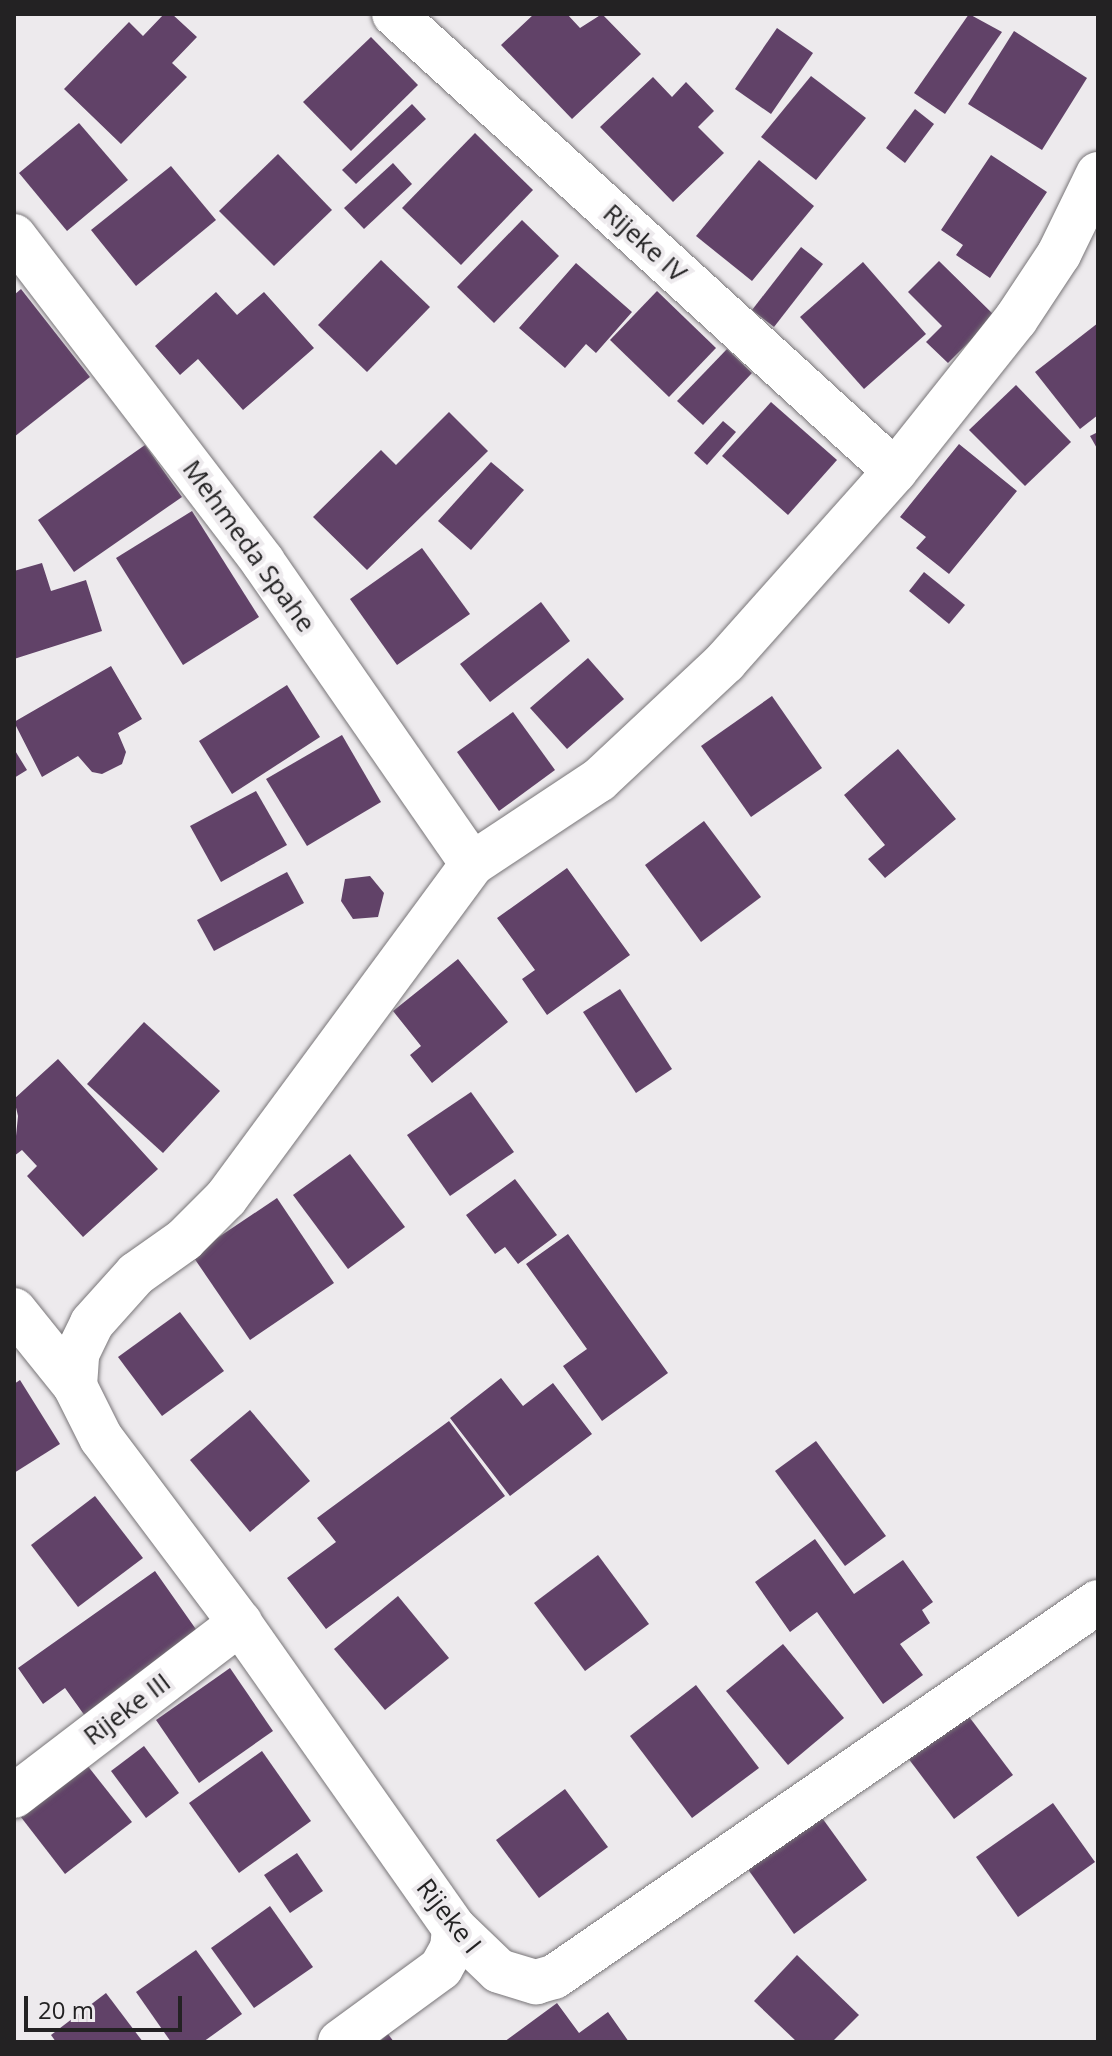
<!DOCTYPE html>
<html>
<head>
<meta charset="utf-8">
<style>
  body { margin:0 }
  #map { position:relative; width:1112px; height:2056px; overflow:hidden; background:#edeaed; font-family:"Open Sans",sans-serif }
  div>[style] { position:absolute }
  .building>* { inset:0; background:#614268 }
  .roads { filter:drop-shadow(0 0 2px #787578) drop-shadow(0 0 2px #787578) }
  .minor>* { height:44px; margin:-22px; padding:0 22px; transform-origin:22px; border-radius:22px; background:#fff }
  .tertiary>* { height:44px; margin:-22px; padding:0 22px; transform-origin:22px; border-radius:22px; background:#fff }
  span { translate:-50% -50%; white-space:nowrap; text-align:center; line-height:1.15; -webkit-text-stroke:8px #edeaed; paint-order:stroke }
  .street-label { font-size:26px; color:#232223 }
  .frame { position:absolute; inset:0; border:16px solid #232223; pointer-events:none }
  .scale { position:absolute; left:24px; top:1996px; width:158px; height:36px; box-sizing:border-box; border:4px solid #232223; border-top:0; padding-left:10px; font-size:24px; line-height:28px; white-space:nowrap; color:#232223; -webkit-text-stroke:6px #edeaed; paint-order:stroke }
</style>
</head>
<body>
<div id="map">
  <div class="building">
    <div style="clip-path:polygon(164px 14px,172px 14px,197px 37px,172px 63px,187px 77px,121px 144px,64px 89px,129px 22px,143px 36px)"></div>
    <div style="clip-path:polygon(534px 14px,567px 14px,580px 28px,602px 14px,641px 54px,572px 119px,501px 45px)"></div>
    <div style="clip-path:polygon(969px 14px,1002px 32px,945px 114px,914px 93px)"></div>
    <div style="clip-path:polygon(777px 28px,813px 53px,771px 114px,735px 89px)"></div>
    <div style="clip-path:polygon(1014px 31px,1087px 78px,1042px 150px,968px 104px)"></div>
    <div style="clip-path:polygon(371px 37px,418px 85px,351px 151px,303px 102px)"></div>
    <div style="clip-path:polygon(811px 76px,866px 118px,816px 180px,761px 137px)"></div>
    <div style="clip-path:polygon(653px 77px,672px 97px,686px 82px,714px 111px,698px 127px,724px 153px,673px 202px,600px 127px)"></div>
    <div style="clip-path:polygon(412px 104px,426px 119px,356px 184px,342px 170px)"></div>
    <div style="clip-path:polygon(915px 109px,934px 124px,905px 163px,886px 148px)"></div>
    <div style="clip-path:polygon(79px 123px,128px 180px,67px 231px,19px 173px)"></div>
    <div style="clip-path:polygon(475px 133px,533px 190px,461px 265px,402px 208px)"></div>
    <div style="clip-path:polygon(278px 154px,332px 210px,274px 266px,219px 211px)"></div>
    <div style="clip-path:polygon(991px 155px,1047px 192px,990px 278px,956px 255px,963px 245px,941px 230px)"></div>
    <div style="clip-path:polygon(759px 160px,814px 206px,752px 281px,696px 236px)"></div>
    <div style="clip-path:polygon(393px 163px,412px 184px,364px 229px,344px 208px)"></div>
    <div style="clip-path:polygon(171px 166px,216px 220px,136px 286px,91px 230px)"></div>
    <div style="clip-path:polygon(522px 220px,559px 256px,494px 323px,457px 287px)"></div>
    <div style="clip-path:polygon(801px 247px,823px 264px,774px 327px,752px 310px)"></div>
    <div style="clip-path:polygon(381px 260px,430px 307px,367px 372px,318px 325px)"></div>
    <div style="clip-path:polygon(939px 261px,995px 316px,948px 363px,926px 342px,942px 326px,908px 292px)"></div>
    <div style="clip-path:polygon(863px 262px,926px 334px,864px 389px,800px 317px)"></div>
    <div style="clip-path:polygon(576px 263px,632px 312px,596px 353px,586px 344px,565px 368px,519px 328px)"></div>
    <div style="clip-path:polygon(21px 289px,90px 377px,14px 437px,14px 295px)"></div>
    <div style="clip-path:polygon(657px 291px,716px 348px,669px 397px,610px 340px)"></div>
    <div style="clip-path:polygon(216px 292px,237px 315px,264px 292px,314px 348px,243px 410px,198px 359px,180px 375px,155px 346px)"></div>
    <div style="clip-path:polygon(1098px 323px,1098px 415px,1080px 429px,1035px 372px)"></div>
    <div style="clip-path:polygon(727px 349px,752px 373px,703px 425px,677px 401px)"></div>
    <div style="clip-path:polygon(1016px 385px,1071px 442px,1025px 486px,969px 430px)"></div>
    <div style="clip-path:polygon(771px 402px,837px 460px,788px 515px,722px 456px)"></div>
    <div style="clip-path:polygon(449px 412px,488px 451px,367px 570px,313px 517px,381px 450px,396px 465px)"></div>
    <div style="clip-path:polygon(723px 421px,736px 432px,707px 465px,694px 453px)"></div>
    <div style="clip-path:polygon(1098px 432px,1098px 450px,1090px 436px)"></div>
    <div style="clip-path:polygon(959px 444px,1017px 491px,949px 574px,916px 548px,926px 537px,900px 517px)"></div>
    <div style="clip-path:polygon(145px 445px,182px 497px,74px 572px,38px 520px)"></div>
    <div style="clip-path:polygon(491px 462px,524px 490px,471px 550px,438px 521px)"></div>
    <div style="clip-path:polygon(192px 511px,259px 617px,183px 665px,116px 558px)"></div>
    <div style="clip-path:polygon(422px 548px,470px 614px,397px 665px,350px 599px)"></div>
    <div style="clip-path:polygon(42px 563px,51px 591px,86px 580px,102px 631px,14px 659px,14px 571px)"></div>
    <div style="clip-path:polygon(924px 572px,965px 605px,949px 624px,909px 591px)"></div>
    <div style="clip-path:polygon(541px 602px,570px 641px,490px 702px,460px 664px)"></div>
    <div style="clip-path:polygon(588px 658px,624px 699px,567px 749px,530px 708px)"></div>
    <div style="clip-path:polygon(111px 666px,142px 719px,118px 733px,126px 752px,122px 764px,102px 774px,92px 772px,78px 756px,42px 777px,14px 722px)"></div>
    <div style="clip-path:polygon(287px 685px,320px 737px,232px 794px,199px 741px)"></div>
    <div style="clip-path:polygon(772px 696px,822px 768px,751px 817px,701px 746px)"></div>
    <div style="clip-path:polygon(513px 712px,555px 770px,499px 811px,457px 752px)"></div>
    <div style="clip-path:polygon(342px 735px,381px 802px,307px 846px,266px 779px)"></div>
    <div style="clip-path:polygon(14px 749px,27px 770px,14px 778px)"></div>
    <div style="clip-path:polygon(898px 749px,956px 819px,885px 878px,868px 859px,885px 845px,844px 795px)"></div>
    <div style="clip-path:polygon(256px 791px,287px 845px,221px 882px,190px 826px)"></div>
    <div style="clip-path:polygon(704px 821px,761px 897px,701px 942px,645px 865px)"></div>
    <div style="clip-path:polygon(567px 868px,630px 955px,547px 1015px,522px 979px,535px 970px,497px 918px)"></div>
    <div style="clip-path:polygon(287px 872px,304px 903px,214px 951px,197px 920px)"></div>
    <div style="clip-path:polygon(370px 876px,384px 893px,378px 917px,353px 919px,341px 901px,345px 879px)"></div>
    <div style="clip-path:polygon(458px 959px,508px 1022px,432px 1083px,410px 1055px,421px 1046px,393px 1011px)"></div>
    <div style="clip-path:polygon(620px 989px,672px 1069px,636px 1093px,583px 1012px)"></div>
    <div style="clip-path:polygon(144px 1022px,220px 1091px,163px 1153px,87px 1084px)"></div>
    <div style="clip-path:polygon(58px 1059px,158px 1169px,83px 1237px,27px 1176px,37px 1166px,22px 1150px,14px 1156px,18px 1116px,14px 1099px)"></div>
    <div style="clip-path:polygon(471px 1092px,514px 1152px,450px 1196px,407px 1135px)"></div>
    <div style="clip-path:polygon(350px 1154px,405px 1227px,348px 1269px,293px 1195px)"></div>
    <div style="clip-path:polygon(515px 1179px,557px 1235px,518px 1264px,505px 1247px,495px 1254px,466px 1215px)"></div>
    <div style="clip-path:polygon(277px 1198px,334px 1283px,250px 1340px,192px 1255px)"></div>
    <div style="clip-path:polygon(568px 1234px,668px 1373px,602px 1421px,563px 1366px,587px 1349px,526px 1264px)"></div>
    <div style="clip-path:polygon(180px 1312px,224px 1371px,162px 1416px,118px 1357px)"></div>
    <div style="clip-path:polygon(501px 1378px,523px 1406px,553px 1383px,592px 1434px,510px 1496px,450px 1418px)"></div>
    <div style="clip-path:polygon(20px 1380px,60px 1444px,14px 1473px,14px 1384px)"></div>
    <div style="clip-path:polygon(250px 1410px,310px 1481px,250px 1532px,190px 1460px)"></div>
    <div style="clip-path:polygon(449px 1421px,505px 1496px,326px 1629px,287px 1578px,336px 1542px,317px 1518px)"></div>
    <div style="clip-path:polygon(816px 1441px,886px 1536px,845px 1566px,775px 1471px)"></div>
    <div style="clip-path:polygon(95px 1496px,143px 1558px,78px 1607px,31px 1545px)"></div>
    <div style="clip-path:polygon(815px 1539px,854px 1594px,903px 1560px,933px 1602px,922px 1610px,930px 1623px,900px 1644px,923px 1675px,883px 1704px,817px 1612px,790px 1632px,755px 1582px)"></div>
    <div style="clip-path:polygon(598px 1555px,649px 1624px,585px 1671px,534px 1603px)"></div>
    <div style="clip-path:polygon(155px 1571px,200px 1635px,85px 1716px,65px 1688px,43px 1704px,18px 1668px)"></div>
    <div style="clip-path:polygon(398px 1596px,449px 1658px,385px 1710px,334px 1649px)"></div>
    <div style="clip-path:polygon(783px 1644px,844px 1718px,788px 1765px,726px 1691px)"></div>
    <div style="clip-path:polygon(230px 1668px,273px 1731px,199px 1783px,156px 1720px)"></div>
    <div style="clip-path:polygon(696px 1685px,759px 1768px,692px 1818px,630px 1736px)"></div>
    <div style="clip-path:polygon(967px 1714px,1013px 1775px,954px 1819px,908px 1758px)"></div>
    <div style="clip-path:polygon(144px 1746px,179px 1793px,146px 1818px,111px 1771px)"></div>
    <div style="clip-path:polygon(262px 1751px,311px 1821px,239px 1873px,189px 1803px)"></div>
    <div style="clip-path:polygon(83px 1760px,132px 1822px,65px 1874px,17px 1812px)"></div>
    <div style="clip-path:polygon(565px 1789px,608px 1847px,539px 1898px,496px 1840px)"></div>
    <div style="clip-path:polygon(1053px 1803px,1095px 1862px,1018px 1917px,976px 1857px)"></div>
    <div style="clip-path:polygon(820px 1815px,867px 1880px,794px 1934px,747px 1868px)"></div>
    <div style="clip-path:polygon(297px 1853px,323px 1891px,290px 1913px,264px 1875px)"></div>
    <div style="clip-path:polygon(270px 1906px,313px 1967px,254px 2008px,211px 1948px)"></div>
    <div style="clip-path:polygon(196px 1950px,242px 2014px,203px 2042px,171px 2042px,136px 1992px)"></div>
    <div style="clip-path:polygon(797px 1955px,859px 2015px,832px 2042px,797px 2042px,754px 2001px)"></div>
    <div style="clip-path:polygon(106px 1993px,143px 2042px,56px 2042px,51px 2035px)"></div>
    <div style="clip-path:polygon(557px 2003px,579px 2033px,608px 2012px,629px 2042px,504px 2042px)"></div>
    <div style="clip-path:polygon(388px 2034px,394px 2042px,379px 2042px)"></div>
  </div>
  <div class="roads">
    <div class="minor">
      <div style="left:394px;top:14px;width:678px;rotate:42.37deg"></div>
      <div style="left:14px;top:1310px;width:97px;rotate:51.2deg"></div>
      <div style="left:14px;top:1796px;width:285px;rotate:-37.4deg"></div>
      <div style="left:454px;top:1928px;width:62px;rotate:43.7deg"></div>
      <div style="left:499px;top:1971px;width:39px;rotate:17deg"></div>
      <div style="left:536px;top:1982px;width:19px;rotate:-16deg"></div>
      <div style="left:554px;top:1977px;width:661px;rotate:-34.58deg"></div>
    </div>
    <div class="tertiary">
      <div style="left:14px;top:236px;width:410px;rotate:52.6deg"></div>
      <div style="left:263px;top:562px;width:367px;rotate:55.3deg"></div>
      <div style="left:340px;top:2042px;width:125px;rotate:-36.2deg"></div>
      <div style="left:441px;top:1968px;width:23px;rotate:-61deg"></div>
      <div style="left:452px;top:1948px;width:20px;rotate:-84deg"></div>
      <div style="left:454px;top:1928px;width:373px;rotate:-125.1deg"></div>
      <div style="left:240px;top:1623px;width:231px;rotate:-126.9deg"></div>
      <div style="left:101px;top:1438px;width:58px;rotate:-116.6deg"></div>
      <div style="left:75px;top:1386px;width:32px;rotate:-86deg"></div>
      <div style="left:77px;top:1354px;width:34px;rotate:-64deg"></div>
      <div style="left:92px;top:1323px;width:66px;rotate:-48.1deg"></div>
      <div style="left:136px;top:1274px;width:59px;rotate:-35.3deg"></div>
      <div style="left:184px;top:1240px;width:59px;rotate:-45deg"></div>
      <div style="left:226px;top:1198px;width:415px;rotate:-53.6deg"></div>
      <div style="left:472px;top:864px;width:152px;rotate:-33.5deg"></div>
      <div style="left:599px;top:780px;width:173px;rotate:-43.1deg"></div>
      <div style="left:725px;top:662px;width:256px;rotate:-48.3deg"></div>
      <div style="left:895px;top:471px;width:194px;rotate:-51.5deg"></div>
      <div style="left:1016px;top:319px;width:78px;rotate:-56.5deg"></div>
      <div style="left:1059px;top:254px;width:89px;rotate:-64deg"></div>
    </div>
  </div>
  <div class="street-label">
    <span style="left:645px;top:243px;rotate:42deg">Rijeke IV</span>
    <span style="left:249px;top:546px;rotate:54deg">Mehmeda Spahe</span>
    <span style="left:127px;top:1709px;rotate:-37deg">Rijeke III</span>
    <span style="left:449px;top:1916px;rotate:52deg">Rijeke I</span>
  </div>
  <div class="frame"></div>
  <div class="scale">20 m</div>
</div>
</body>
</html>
